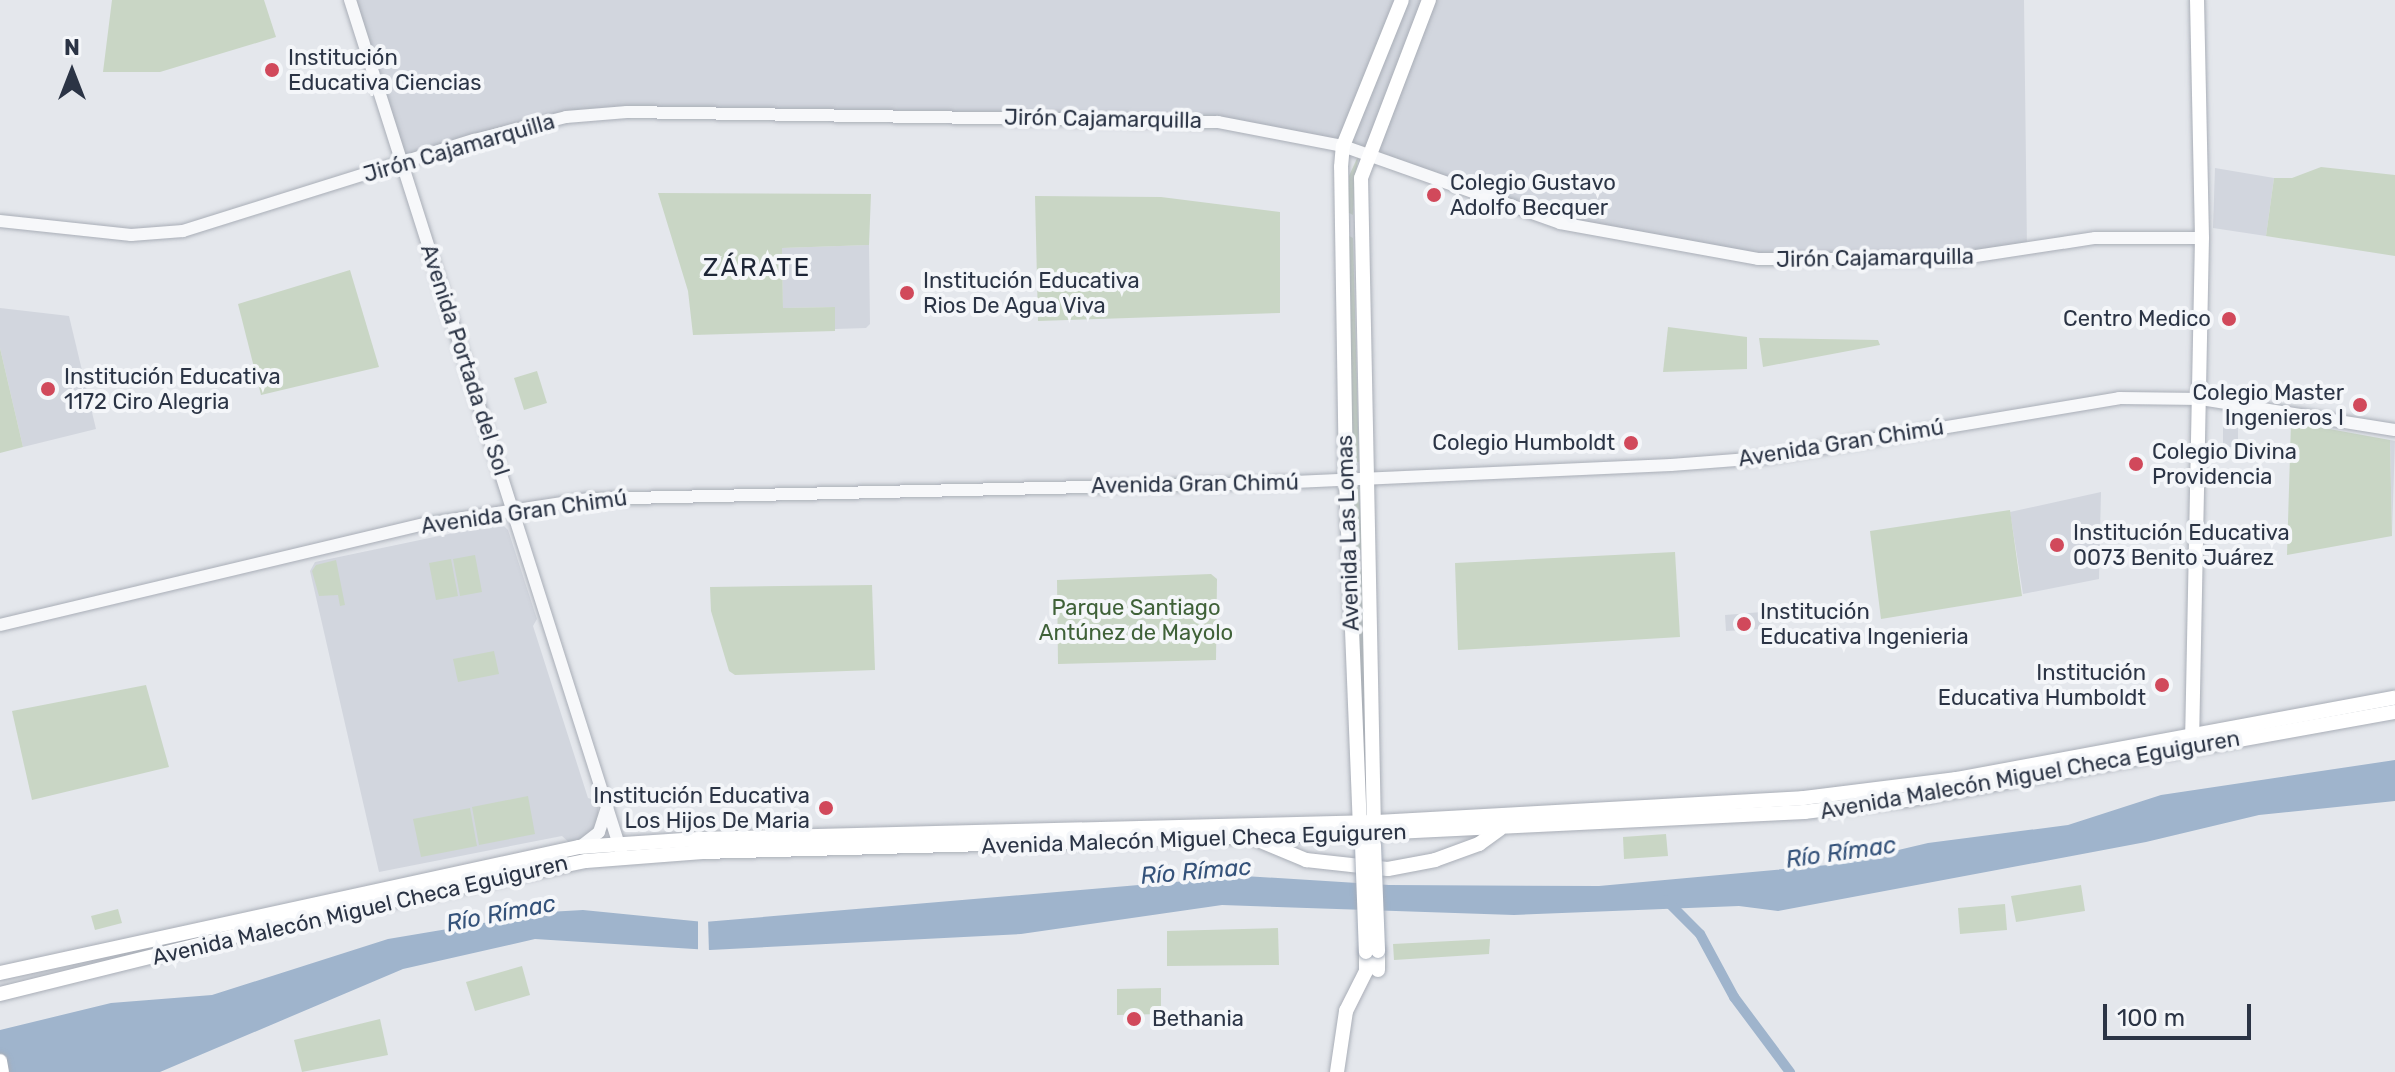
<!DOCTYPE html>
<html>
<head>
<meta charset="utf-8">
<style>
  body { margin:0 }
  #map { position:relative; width:2395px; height:1072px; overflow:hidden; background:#e4e7ec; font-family:Rubik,sans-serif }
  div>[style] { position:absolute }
  .built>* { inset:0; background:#d2d6de }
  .green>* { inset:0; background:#c9d6c5 }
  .water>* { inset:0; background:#9fb4cc }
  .pier>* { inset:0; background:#e4e7ec }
  .canal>* { height:10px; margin:-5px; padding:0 5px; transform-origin:5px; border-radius:5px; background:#9fb4cc }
  .roads { filter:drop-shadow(0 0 2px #a9aeb7) drop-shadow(0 0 2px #a9aeb7) }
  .minor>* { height:12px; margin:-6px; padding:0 6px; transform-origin:6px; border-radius:6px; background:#f7f8fa }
  .major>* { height:14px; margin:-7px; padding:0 7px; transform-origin:7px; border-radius:7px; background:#fff }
  .bridges { filter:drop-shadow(0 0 2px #a3abb8) drop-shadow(0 0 2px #a3abb8) }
  .major-bridge>* { height:14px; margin:-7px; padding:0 7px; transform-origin:7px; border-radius:7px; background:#fff }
  .dots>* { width:22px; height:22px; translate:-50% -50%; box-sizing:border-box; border:4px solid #f4f6f9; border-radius:50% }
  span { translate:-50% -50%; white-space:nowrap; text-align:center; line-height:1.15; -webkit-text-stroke:8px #f4f6f9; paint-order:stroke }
  .poi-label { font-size:22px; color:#2b3445 }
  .left { translate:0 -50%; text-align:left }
  .right { translate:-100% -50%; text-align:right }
  .street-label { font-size:22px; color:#2b3445 }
  .park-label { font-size:22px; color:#3f6138 }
  .water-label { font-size:24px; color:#34527a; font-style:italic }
  .quarter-label { font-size:26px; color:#1d2536; letter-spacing:2px }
  .north { position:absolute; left:32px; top:32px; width:80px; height:80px; -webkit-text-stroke:6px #f4f6f9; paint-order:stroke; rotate:0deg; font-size:22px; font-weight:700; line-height:32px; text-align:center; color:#2b3445 }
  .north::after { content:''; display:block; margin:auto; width:28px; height:36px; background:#2b3445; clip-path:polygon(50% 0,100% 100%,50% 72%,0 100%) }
  .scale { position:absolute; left:2103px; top:1004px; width:148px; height:36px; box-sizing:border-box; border:4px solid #2b3445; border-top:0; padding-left:10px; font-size:24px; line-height:28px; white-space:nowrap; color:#2b3445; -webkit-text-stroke:6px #f4f6f9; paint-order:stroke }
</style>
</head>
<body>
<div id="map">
  <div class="built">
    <div style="clip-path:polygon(348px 0,2024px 0,2027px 249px,1766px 259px,1566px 224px,1362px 153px,1247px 128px,632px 114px,554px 121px,400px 164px)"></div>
    <div style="clip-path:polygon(2215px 168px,2274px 178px,2266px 236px,2213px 228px)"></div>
    <div style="clip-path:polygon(869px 245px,870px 324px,866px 328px,835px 329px,834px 307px,783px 308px,782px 248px)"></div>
    <div style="clip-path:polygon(0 308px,69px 316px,96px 429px,23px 447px,0 348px)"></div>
    <div style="clip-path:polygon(2223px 414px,2238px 417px,2238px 447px,2223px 447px)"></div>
    <div style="clip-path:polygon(2390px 440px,2395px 441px,2392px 533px)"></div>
    <div style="clip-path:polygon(2101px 492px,2099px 579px,2023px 594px,2010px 512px)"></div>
    <div style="clip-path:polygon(501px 523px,508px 530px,537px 619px,533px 626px,588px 798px,598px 801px,598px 823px,587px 838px,571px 844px,562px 836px,379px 872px,310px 571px,315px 562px)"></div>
    <div style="clip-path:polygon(1762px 612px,1763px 629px,1726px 631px,1725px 615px)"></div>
  </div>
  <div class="green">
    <div style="clip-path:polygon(112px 0,264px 0,276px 37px,160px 72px,103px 72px)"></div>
    <div style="clip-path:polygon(1359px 154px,1355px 178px,1353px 215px,1347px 212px,1349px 176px)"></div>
    <div style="clip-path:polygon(2321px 167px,2395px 175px,2395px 256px,2266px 236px,2274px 178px,2292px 178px)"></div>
    <div style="clip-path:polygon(658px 193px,871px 194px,869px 245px,782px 248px,783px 308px,835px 307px,835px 331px,693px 335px,688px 291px)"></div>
    <div style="clip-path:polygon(1035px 196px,1161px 197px,1280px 212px,1280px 313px,1038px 321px)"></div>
    <div style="clip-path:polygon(1347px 235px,1353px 238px,1359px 462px,1352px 462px)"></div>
    <div style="clip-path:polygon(350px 270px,379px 367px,261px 395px,238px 304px)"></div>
    <div style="clip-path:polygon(1668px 327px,1747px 337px,1747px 369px,1663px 372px)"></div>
    <div style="clip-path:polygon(1759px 338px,1878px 340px,1880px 345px,1763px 367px)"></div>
    <div style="clip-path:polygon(0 348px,23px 447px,0 453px)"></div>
    <div style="clip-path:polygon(537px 371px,547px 403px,524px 410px,514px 378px)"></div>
    <div style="clip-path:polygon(2291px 422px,2390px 440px,2392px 536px,2287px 555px)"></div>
    <div style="clip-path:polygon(1353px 485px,1359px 485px,1362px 550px,1355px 550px)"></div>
    <div style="clip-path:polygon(2010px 510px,2022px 596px,1881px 619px,1870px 531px)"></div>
    <div style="clip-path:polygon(1675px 552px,1680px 637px,1458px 650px,1455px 563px)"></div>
    <div style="clip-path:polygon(475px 555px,482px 592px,460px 596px,453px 559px)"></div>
    <div style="clip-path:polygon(451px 559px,458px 596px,436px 600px,429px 563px)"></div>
    <div style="clip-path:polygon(336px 560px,345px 605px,340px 606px,338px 595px,319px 596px,312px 571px,316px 565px)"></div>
    <div style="clip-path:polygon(1362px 569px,1369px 806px,1363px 806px,1356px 570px)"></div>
    <div style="clip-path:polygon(1211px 574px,1217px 579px,1216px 660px,1058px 664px,1057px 580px)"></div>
    <div style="clip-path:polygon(872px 585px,875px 670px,735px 675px,729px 671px,711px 611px,710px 587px)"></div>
    <div style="clip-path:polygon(494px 651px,499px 674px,458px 682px,453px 659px)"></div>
    <div style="clip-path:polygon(146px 685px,169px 767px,32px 800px,12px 711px)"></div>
    <div style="clip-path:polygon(528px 796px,535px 834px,479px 845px,472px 807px)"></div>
    <div style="clip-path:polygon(470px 808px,477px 846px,421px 857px,413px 819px)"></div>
    <div style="clip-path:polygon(1666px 834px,1668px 856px,1624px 859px,1623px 837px)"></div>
    <div style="clip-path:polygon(2081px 885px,2085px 911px,2016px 922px,2011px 896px)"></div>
    <div style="clip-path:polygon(2005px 904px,2007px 930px,1960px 934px,1958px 908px)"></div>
    <div style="clip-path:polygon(118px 909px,122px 923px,95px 930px,91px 916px)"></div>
    <div style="clip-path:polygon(1278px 928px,1279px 965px,1167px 966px,1167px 931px)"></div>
    <div style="clip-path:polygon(1490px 939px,1489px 954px,1394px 960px,1393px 944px)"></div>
    <div style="clip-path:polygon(522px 966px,530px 995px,475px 1011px,466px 982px)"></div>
    <div style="clip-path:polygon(1161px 988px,1161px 1014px,1117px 1015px,1117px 989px)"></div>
    <div style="clip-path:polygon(380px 1019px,388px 1055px,302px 1072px,294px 1040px)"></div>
  </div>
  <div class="water">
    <div style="clip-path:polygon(2395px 760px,2395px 801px,2259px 815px,2146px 842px,1778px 911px,1739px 906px,1514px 915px,1222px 905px,1021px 934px,710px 950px,535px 939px,403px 969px,160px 1072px,0 1072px,0 1030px,111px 1003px,212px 995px,388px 939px,548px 912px,583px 910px,704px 922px,1244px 876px,1389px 885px,1599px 886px,1839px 864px,1928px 843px,2068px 825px,2161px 795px)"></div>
  </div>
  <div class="pier">
    <div style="clip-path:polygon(698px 917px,708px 917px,709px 954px,698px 954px)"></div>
  </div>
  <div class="canal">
    <div style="left:1666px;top:900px;width:48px;rotate:45deg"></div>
    <div style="left:1700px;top:934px;width:72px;rotate:61.6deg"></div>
    <div style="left:1734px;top:997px;width:94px;rotate:53.3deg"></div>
  </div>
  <div class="roads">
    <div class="minor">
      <div style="left:350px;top:0;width:893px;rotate:72.34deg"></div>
      <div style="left:0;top:221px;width:132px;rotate:6.1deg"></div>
      <div style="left:131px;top:235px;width:52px;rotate:-4.4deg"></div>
      <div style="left:183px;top:231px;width:305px;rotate:-17.4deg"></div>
      <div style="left:474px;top:140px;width:95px;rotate:-14deg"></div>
      <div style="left:566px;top:117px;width:61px;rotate:-4.7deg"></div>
      <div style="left:627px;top:112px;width:591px;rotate:0.97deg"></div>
      <div style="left:1218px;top:122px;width:127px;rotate:10.9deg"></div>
      <div style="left:1343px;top:146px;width:230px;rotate:19.5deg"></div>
      <div style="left:1560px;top:223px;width:201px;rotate:10.3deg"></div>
      <div style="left:1758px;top:259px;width:198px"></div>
      <div style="left:1956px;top:259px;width:141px;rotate:-8.6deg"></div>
      <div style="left:2095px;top:238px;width:107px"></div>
      <div style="left:0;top:625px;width:437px;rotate:-13.4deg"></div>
      <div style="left:425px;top:524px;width:166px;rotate:-8.7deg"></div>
      <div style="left:589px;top:499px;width:705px;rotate:-1.38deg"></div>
      <div style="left:1294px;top:482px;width:377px;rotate:-2.6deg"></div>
      <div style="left:1671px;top:465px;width:91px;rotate:-4.4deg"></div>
      <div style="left:1762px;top:458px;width:362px;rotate:-9.5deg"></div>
      <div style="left:2119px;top:398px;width:82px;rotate:0.7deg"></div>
      <div style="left:2201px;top:399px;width:196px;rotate:9.1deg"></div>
      <div style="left:580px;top:847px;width:24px;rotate:-38deg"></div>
      <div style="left:599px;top:832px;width:28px;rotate:-72deg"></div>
    </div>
    <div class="major">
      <div style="left:2192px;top:744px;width:506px;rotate:-88.87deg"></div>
      <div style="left:2202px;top:238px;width:238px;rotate:-91.2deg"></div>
      <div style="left:1360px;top:829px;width:349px;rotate:-92.3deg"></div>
      <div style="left:1346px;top:480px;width:313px;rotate:-90.9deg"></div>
      <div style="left:1341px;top:167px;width:21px;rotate:-85deg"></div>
      <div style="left:1343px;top:146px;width:157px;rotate:-68deg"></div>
      <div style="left:1374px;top:830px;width:652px;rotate:-91.14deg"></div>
      <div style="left:1361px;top:178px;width:191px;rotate:-69.1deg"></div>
      <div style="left:1251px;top:837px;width:60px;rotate:22.7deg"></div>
      <div style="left:1306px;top:860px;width:82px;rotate:6.3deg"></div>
      <div style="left:1388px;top:869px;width:48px;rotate:-10.8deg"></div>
      <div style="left:1435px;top:860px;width:47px;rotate:-20deg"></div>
      <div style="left:1479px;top:844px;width:26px;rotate:-36deg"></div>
      <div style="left:1378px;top:951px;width:19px;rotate:90deg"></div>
      <div style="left:0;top:973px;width:593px;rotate:-12.28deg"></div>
      <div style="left:579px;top:847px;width:120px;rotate:-3.8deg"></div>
      <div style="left:699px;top:839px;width:676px;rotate:-1.44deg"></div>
      <div style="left:1375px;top:822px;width:429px;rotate:-3.2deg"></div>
      <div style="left:1803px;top:798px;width:154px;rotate:-7.1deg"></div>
      <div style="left:1956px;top:779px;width:446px;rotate:-10.5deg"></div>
      <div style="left:0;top:994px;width:304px;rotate:-13.9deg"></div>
      <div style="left:295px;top:921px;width:297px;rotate:-11.7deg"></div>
      <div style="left:586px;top:861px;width:117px;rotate:-4.4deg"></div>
      <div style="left:703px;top:852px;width:671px;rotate:-1.62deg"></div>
      <div style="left:1374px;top:833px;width:431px;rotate:-2.8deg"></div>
      <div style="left:1804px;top:812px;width:102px;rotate:-6.8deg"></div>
      <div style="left:1905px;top:800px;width:498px;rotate:-10.2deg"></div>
      <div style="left:0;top:1061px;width:11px;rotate:80deg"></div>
      <div style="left:1337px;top:1072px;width:62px;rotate:-81.6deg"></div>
      <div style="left:1346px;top:1011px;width:45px;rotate:-63.4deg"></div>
      <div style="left:1366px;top:971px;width:19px;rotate:-90deg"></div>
    </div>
  </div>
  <div class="bridges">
    <div class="major-bridge">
      <div style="left:1362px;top:845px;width:107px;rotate:87.9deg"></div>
      <div style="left:1374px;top:845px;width:106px;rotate:87.8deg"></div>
    </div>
  </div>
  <div class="dots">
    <div style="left:272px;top:70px;background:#d1495b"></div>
    <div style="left:1434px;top:195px;background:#d1495b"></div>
    <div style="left:907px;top:293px;background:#d1495b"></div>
    <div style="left:2229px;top:319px;background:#d1495b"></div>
    <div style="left:48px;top:389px;background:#d1495b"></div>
    <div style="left:2360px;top:405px;background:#d1495b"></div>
    <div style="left:1631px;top:443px;background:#d1495b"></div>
    <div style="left:2136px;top:464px;background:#d1495b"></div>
    <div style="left:2057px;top:545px;background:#d1495b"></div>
    <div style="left:1744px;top:624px;background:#d1495b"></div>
    <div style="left:2162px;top:685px;background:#d1495b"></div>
    <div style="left:826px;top:808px;background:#d1495b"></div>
    <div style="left:1134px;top:1019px;background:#d1495b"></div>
  </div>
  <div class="poi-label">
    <span class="left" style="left:288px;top:70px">Institución<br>Educativa Ciencias</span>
    <span class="left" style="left:1450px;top:195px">Colegio Gustavo<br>Adolfo Becquer</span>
    <span class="left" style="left:923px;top:293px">Institución Educativa<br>Rios De Agua Viva</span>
    <span class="right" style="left:2211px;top:319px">Centro Medico</span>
    <span class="left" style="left:64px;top:389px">Institución Educativa<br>1172 Ciro Alegria</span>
    <span class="right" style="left:2344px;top:405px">Colegio Master<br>Ingenieros I</span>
    <span class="right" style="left:1615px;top:443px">Colegio Humboldt</span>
    <span class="left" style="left:2152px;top:464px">Colegio Divina<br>Providencia</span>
    <span class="left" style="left:2073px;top:545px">Institución Educativa<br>0073 Benito Juárez</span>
    <span class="left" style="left:1760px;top:624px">Institución<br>Educativa Ingenieria</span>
    <span class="right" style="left:2146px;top:685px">Institución<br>Educativa Humboldt</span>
    <span class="right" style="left:810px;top:808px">Institución Educativa<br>Los Hijos De Maria</span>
    <span class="left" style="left:1152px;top:1019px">Bethania</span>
  </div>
  <div class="street-label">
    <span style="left:1103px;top:119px;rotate:1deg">Jirón Cajamarquilla</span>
    <span style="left:459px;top:148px;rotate:-16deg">Jirón Cajamarquilla</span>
    <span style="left:1875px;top:258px;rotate:-1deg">Jirón Cajamarquilla</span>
    <span style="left:465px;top:360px;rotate:72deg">Avenida Portada del Sol</span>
    <span style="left:1841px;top:443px;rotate:-9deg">Avenida Gran Chimú</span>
    <span style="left:1195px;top:484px;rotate:-1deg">Avenida Gran Chimú</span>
    <span style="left:524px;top:512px;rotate:-8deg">Avenida Gran Chimú</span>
    <span style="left:1348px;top:533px;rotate:-92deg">Avenida Las Lomas</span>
    <span style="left:2030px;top:775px;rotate:-10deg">Avenida Malecón Miguel Checa Eguiguren</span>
    <span style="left:1194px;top:839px;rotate:-2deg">Avenida Malecón Miguel Checa Eguiguren</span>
    <span style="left:360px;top:910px;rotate:-13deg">Avenida Malecón Miguel Checa Eguiguren</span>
  </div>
  <div class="park-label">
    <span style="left:1136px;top:620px">Parque Santiago<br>Antúnez de Mayolo</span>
  </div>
  <div class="water-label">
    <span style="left:1841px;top:853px;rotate:-8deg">Río Rímac</span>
    <span style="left:1196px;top:872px;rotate:-5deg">Río Rímac</span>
    <span style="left:501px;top:914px;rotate:-11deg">Río Rímac</span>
  </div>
  <div class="quarter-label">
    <span style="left:757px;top:268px">ZÁRATE</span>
  </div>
  <div class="north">N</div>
  <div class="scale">100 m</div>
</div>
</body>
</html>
